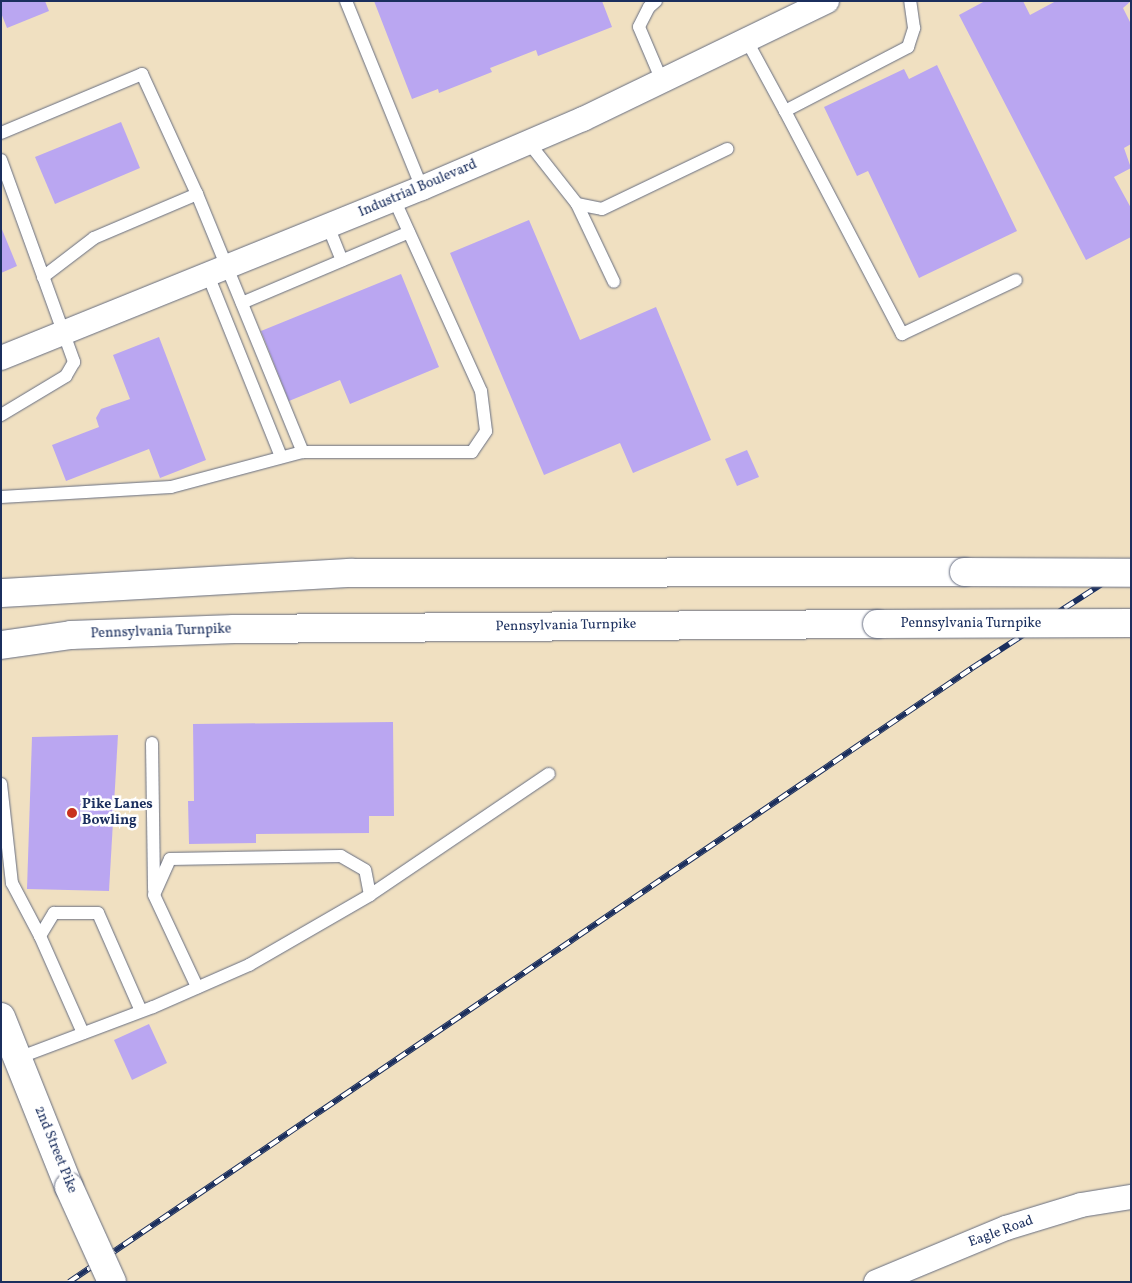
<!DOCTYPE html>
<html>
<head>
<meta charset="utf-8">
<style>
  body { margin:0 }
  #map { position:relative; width:1132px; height:1283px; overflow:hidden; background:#f0e0c1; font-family:Vollkorn,serif }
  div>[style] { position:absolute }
  .building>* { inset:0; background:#baa6f1 }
  .roads { filter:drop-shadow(0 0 1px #666d81) drop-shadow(0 0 1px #666d81) }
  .lane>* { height:12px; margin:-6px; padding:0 6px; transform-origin:6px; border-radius:6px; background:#fff }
  .street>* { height:24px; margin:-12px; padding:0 12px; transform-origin:12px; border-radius:12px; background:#fff }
  .primary>* { height:28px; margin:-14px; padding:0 14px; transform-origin:14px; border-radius:14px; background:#fff }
  .highway>* { height:28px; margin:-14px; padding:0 14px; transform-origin:14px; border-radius:14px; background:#fff }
  .rail>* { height:5.5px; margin-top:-2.75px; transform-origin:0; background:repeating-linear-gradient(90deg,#fff 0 11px,#1b2f5e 0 22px); box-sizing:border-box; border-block:1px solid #1b2f5e }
  .bridges { filter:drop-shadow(0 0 1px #666d81) drop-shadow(0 0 1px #666d81) }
  .primary-bridge>* { height:28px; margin:-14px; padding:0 14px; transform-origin:14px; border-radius:14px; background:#fff }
  .highway-bridge>* { height:28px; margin:-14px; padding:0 14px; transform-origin:14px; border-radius:14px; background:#fff }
  .dots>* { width:14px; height:14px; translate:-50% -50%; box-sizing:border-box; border:2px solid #fff; border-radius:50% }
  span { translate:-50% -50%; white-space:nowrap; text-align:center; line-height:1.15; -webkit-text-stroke:5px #fff; paint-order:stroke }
  .street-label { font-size:14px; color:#1b2f5e }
  .poi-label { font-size:14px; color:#1b2f5e; font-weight:700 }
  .left { translate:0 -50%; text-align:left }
  .frame { position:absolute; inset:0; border:2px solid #1b2f5e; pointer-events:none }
</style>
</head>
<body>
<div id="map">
  <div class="building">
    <div style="clip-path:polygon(1px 1px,45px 1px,49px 11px,7px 28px,1px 13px)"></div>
    <div style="clip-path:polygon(374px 1px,602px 1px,612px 27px,538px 56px,536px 50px,490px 68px,492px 72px,439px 93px,438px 89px,412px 99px)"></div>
    <div style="clip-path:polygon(985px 1px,1023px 1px,1030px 15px,1056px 1px,1131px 1px,1123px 8px,1131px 24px,1131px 144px,1124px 148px,1131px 168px,1114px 177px,1131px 208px,1131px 237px,1086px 260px,959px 15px)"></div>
    <div style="clip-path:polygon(937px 65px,1017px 231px,919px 278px,868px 171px,857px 176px,824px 107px,904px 69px,909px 79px)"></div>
    <div style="clip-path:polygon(121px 122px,140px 168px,55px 204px,35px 157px)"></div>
    <div style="clip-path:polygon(529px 220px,580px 340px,656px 307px,711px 440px,633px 473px,620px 443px,544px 475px,450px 253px)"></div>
    <div style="clip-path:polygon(1px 227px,17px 266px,1px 273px)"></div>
    <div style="clip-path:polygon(401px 274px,439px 367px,350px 404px,340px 380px,289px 401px,261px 331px)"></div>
    <div style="clip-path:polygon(159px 337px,206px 460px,160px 478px,149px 449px,66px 481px,52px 445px,99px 427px,96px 418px,101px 409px,130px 399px,113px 355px)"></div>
    <div style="clip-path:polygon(747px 450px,759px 477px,737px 486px,725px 459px)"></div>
    <div style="clip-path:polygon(393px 722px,394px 816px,369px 816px,369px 833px,256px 834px,256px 843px,189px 844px,188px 801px,194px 801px,193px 724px)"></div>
    <div style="clip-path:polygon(118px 735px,109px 891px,27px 889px,32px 737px)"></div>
    <div style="clip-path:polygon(149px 1024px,167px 1063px,132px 1080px,114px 1040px)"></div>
  </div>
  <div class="roads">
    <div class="lane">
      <div style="left:346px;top:1px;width:202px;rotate:67.9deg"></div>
      <div style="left:656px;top:1px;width:9px;rotate:139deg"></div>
      <div style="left:649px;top:7px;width:22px;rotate:117deg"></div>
      <div style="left:639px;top:27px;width:59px;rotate:66.9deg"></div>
      <div style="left:747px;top:41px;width:80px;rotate:61.5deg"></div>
      <div style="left:785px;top:111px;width:139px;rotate:-27.5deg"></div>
      <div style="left:908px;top:47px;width:20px;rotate:-72deg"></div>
      <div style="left:914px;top:28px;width:27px;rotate:-98deg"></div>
      <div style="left:785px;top:111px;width:252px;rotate:62.3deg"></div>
      <div style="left:902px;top:334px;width:126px;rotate:-25.3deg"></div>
      <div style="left:1px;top:133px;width:153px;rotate:-22.7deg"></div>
      <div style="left:142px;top:74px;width:132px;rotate:65.4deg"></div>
      <div style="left:529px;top:143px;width:78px;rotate:51.8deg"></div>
      <div style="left:577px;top:204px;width:25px;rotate:11deg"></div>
      <div style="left:602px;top:209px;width:139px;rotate:-25.6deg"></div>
      <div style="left:1px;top:160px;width:215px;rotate:70.1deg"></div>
      <div style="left:74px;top:362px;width:16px;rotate:120deg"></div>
      <div style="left:66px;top:376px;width:76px;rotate:149deg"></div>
      <div style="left:577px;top:204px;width:86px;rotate:64.6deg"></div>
      <div style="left:328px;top:226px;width:37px;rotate:68deg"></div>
      <div style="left:208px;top:275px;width:196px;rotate:68.1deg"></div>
      <div style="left:43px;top:277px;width:64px;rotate:-37.4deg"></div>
      <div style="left:94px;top:238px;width:112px;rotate:-23.1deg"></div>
      <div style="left:197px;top:194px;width:279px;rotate:67.7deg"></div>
      <div style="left:242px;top:303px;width:181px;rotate:-23deg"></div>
      <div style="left:1px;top:497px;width:170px;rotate:-3.4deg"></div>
      <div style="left:171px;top:487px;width:137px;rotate:-14.9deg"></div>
      <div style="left:303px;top:452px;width:169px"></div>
      <div style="left:472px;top:452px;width:25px;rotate:-56deg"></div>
      <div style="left:486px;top:431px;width:40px;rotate:-97.1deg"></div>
      <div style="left:481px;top:391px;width:211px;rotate:-114.4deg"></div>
      <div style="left:152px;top:743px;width:147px;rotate:89.2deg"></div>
      <div style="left:1px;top:784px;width:100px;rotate:83.7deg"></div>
      <div style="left:12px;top:883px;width:60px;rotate:62.2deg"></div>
      <div style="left:370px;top:895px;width:216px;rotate:-34.1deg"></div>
      <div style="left:83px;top:1033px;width:106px;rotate:-113.9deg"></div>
      <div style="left:40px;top:936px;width:27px;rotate:-59deg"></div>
      <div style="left:54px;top:913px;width:44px"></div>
      <div style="left:98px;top:913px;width:107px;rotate:66.3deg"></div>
      <div style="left:18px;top:1058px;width:144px;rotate:-20.7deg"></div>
      <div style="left:153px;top:1007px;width:105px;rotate:-23.6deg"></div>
      <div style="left:249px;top:965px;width:140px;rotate:-30deg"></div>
      <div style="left:370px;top:895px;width:25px;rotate:-101deg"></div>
      <div style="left:365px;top:870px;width:28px;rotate:-150deg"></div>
      <div style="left:341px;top:856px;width:171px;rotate:179deg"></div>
      <div style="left:170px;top:859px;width:39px;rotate:114deg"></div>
      <div style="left:154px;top:895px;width:102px;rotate:64.9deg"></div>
    </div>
    <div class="street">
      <div style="left:1px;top:358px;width:454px;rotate:-22deg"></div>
      <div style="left:422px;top:188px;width:175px;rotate:-23.2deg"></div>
      <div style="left:583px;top:119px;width:271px;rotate:-25.8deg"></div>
      <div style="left:876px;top:1282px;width:141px;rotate:-22.6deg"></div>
      <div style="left:1006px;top:1228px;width:78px;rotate:-17deg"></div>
      <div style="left:1081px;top:1205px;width:51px;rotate:-9.1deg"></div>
    </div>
    <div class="primary">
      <div style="left:1px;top:1017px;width:183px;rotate:68.2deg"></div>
    </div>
    <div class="highway">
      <div style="left:1px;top:593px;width:350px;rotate:-3.3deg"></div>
      <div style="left:350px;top:573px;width:614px;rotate:-0.09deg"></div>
      <div style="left:1px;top:645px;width:71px;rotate:-8.1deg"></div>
      <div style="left:71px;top:635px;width:163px;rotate:-2.1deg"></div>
      <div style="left:234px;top:629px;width:643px;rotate:-0.45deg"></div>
    </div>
  </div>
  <div class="rail">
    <div style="left:69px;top:1282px;width:1092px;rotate:-34.21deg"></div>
    <div style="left:972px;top:668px;width:189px;rotate:-32.9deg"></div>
  </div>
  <div class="bridges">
    <div class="primary-bridge">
      <div style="left:69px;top:1187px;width:104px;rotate:65.6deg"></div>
    </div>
    <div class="highway-bridge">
      <div style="left:964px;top:572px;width:167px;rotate:0.3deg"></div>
      <div style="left:877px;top:624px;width:254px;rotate:-0.2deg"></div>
    </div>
  </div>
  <div class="dots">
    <div style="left:72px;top:813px;background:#c8321e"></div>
  </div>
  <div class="street-label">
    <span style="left:418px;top:189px;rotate:-23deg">Industrial Boulevard</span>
    <span style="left:971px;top:624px">Pennsylvania Turnpike</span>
    <span style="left:566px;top:626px;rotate:-1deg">Pennsylvania Turnpike</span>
    <span style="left:161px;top:632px;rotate:-2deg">Pennsylvania Turnpike</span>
    <span style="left:55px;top:1150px;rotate:68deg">2nd Street Pike</span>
    <span style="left:1001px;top:1232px;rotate:-20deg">Eagle Road</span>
  </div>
  <div class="poi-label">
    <span class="left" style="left:82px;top:813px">Pike Lanes<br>Bowling</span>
  </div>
  <div class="frame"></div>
</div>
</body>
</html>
